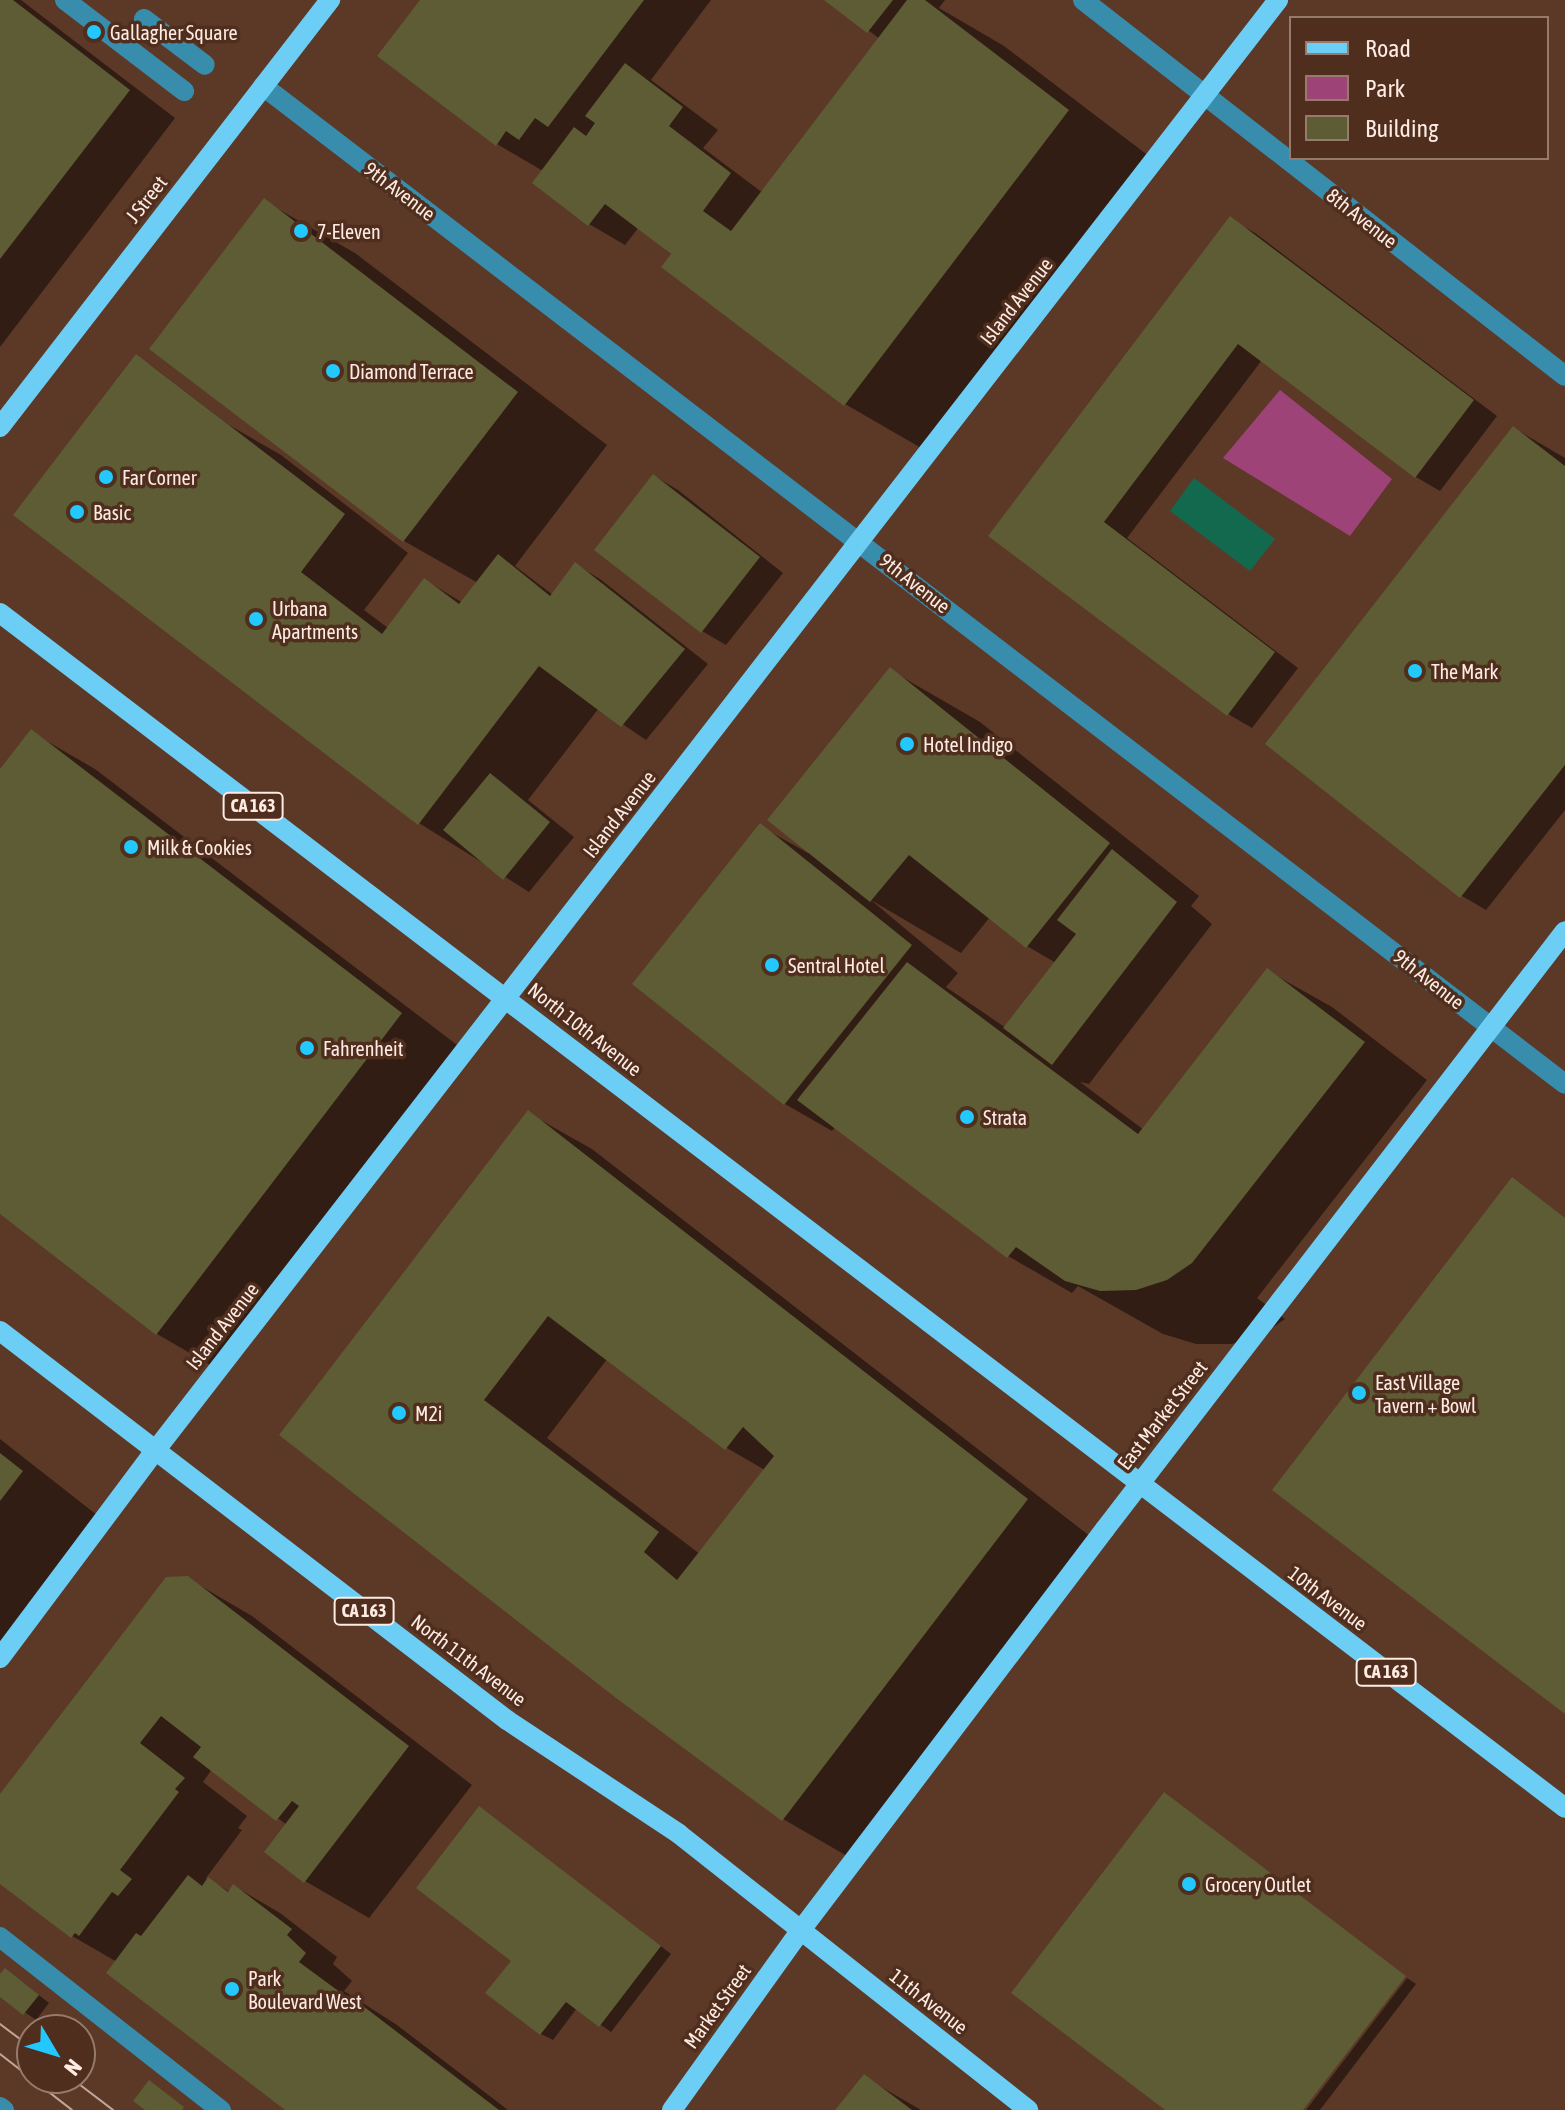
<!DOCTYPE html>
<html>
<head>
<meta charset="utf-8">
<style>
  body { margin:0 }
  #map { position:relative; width:1565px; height:2110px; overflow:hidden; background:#5c3827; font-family:"Asap Condensed",sans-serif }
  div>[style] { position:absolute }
  .green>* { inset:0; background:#9e4378 }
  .water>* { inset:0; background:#13694e }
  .shadow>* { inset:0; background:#0007 }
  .building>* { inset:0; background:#5d5c34 }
  .minor>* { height:20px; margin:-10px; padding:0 10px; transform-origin:10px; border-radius:10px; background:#388dad }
  .major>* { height:20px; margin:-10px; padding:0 10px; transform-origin:10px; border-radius:10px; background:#6dcef5 }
  .tram>* { height:2px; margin:-1px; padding:0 1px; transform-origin:1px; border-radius:1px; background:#c0a79b }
  .dots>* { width:22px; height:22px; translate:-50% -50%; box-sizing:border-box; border:4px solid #502e1d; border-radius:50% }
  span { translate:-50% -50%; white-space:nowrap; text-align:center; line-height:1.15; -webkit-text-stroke:7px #502e1d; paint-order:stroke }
  .shield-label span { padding:2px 6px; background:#502e1d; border:2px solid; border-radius:6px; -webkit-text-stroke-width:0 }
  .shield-label { font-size:18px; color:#feebe3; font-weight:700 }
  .poi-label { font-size:20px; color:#feebe3 }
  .left { translate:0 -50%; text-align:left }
  .street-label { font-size:20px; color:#feebe3 }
  .legend { position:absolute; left:1289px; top:16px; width:260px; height:144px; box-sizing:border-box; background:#502e1d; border:2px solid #967a6c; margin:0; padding:10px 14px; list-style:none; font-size:24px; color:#feebe3 }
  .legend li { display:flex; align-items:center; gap:16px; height:40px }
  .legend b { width:40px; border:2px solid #967a6c }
  .north { position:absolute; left:16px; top:2014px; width:80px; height:80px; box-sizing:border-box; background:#502e1d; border:2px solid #967a6c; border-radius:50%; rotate:128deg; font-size:22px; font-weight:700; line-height:32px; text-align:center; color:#feebe3 }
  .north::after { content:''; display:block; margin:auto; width:28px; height:36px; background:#23c9fe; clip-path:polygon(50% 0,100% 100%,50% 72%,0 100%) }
</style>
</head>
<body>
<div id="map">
  <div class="green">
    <div style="clip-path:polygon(1280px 390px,1392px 479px,1350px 536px,1223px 458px)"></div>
  </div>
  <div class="water">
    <div style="clip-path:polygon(1194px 478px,1275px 539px,1250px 571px,1170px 511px)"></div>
  </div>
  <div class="shadow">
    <div style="clip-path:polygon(0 0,21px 0,175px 118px,0 347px)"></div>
    <div style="clip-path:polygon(422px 0,711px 0,651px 80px,718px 130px,703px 148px,763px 193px,880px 39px,827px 0,945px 0,939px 8px,1004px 46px,1158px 163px,935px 456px,845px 404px,639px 227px,625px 245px,589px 224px,543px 171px,497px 144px)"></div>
    <div style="clip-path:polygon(264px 201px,355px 253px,607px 445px,515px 566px,553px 595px,576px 565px,600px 579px,708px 664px,646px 740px,599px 708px,528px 800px,574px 837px,529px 892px,419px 823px,148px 363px,229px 425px,281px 455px,408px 553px,364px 610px,388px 628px,425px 580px,463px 603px,478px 583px,404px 541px,152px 349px)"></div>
    <div style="clip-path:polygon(1230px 219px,1255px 233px,1497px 416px,1440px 491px,1416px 477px,1262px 360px,1127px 538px,1298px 668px,1252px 728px,1228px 714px,990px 535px)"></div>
    <div style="clip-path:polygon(1514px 428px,1565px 458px,1565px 810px,1486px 910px,1462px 896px,1382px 832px)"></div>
    <div style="clip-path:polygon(654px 476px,678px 490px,783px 573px,726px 645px,702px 631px)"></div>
    <div style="clip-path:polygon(evenodd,890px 670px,980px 722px,1199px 896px,1191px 906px,1212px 924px,1089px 1084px,1080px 1082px,1144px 1130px,1268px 971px,1332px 1007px,1427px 1080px,1257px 1298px,1285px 1319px,1263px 1334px,1232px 1344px,1196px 1344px,1163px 1334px,1078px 1286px,1072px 1293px,1008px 1256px,836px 1126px,832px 1131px,785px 1104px,635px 984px,760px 826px,808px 853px,890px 670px,871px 900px,961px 953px,990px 917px,1027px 946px,1056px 963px,1006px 1028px,946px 987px,958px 973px,871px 900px)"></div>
    <div style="clip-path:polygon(31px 732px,95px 769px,465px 1051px,221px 1371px,157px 1334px,0 1211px,0 773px)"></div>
    <div style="clip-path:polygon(evenodd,528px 1113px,592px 1149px,1091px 1537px,847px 1856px,783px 1819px,281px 1434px,528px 1113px,608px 1358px,727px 1448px,765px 1470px,700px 1554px,547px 1438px,608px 1358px)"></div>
    <div style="clip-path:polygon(0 1439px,102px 1519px,0 1651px)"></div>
    <div style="clip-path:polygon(187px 1578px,252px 1616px,472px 1785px,369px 1918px,305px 1881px,266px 1852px,287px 1825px,212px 1769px,203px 1782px,247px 1816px,238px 1828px,242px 1830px,206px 1878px,230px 1892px,234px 1886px,280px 1913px,337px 1957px,333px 1964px,352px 1981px,344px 1991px,397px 2025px,508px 2110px,288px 2110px,117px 1962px,72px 1936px,0 1881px,0 1797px)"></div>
    <div style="clip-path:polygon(491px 1816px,671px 1954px,611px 2032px,577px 2008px,553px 2040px,541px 2034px,513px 1960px)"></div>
    <div style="clip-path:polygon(0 1977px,17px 1978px,49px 2003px,36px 2020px,0 1995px)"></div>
    <div style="clip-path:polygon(1407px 1978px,1416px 1984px,1320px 2110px,1306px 2110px)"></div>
    <div style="clip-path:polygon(864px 2077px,921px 2110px,838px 2110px)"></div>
  </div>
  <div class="building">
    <div style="clip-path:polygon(0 0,13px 0,130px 90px,0 259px)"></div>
    <div style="clip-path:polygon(420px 0,644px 0,548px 127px,535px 118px,519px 140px,506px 131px,496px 146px,377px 56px)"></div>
    <div style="clip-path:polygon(824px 0,893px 0,867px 33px)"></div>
    <div style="clip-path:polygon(907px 0,925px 0,1069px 110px,844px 406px,661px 267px,671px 254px,605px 204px,588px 226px,532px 183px,574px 127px,586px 136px,595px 123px,585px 116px,625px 63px,683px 107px,669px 126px,731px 173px,703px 211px,731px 231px)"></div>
    <div style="clip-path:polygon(264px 198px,518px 392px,403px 542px,149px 349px)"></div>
    <div style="clip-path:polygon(1230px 216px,1474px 400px,1415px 478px,1238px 344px,1104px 522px,1275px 652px,1227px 716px,988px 536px)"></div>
    <div style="clip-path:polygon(136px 354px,345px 514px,301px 572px,382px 634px,424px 578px,459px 604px,498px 554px,550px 596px,575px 562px,685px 649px,621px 727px,539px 666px,418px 825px,13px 515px)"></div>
    <div style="clip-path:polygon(1513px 426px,1565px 466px,1565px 765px,1460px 898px,1265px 744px)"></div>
    <div style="clip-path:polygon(653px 474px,760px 557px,701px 633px,594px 550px)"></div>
    <div style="clip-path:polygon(890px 667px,1110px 843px,1026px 948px,909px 855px,870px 902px,767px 820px)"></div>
    <div style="clip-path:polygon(31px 729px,402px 1013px,156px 1335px,0 1214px,0 769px)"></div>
    <div style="clip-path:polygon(490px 773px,550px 822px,503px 880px,443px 830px)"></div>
    <div style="clip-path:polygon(760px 823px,912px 945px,784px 1105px,632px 984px)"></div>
    <div style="clip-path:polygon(1112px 849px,1177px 902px,1052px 1065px,1003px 1028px,1076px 934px,1057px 920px)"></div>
    <div style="clip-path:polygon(907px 962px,1138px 1134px,1267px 968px,1365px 1042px,1192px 1263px,1167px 1280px,1136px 1290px,1100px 1291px,1065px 1281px,1016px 1247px,1007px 1258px,797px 1100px)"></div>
    <div style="clip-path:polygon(evenodd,528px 1110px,1028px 1499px,782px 1821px,616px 1698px,279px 1435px,528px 1110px,548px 1316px,725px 1450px,743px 1427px,774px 1456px,677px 1580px,644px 1552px,659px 1532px,484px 1400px,548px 1316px)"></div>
    <div style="clip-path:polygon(1512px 1177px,1565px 1218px,1565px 1714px,1272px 1490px)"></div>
    <div style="clip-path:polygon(0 1453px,23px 1471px,0 1501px)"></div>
    <div style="clip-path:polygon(188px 1576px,409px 1746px,304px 1883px,264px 1852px,299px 1806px,292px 1801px,276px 1821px,193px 1757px,201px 1747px,161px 1716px,140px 1743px,185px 1778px,175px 1789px,179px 1792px,120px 1870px,132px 1879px,118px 1896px,112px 1892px,79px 1936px,75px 1933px,71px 1938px,0 1884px,0 1794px,166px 1577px)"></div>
    <div style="clip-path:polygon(1164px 1792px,1406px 1976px,1303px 2110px,1165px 2110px,1011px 1993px)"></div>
    <div style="clip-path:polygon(479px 1806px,661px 1946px,599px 2027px,566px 2002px,540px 2035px,485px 1993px,511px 1961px,416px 1888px)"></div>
    <div style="clip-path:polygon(188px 1875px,202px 1886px,208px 1877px,228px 1892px,233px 1884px,292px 1929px,287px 1935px,306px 1953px,299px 1962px,348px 1998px,350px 1996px,499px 2110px,285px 2110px,106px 1973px,136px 1933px,141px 1936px)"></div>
    <div style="clip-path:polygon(5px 1968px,39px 1995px,23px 2015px,0 1997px,0 1974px)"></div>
    <div style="clip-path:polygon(864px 2074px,912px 2110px,835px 2110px)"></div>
    <div style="clip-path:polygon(149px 2080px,184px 2107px,182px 2110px,145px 2110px,133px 2101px)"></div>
  </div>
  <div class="minor">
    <div style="left:65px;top:0;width:150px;rotate:37.4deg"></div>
    <div style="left:1083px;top:0;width:611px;rotate:37.96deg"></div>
    <div style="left:144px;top:19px;width:76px;rotate:37deg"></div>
    <div style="left:263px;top:86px;width:1640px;rotate:37.47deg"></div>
    <div style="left:0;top:1937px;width:281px;rotate:38.1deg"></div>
    <div style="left:0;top:2107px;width:5px;rotate:37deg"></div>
  </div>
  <div class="major">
    <div style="left:0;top:427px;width:540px;rotate:-52.3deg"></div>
    <div style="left:0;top:613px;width:1969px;rotate:37.36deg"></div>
    <div style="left:0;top:1331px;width:639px;rotate:37.5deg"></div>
    <div style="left:507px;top:1720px;width:206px;rotate:33.5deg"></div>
    <div style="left:679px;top:1834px;width:445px;rotate:38.3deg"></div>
    <div style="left:0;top:1658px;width:259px;rotate:-53.2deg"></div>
    <div style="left:155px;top:1451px;width:1835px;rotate:-52.26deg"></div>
    <div style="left:672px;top:2110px;width:221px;rotate:-54.4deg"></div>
    <div style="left:801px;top:1930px;width:503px;rotate:-52.83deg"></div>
    <div style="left:1105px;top:1529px;width:754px;rotate:-52.43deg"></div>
  </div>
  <div class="tram">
    <div style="left:0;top:2024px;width:40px;rotate:37deg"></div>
    <div style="left:0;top:2054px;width:91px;rotate:37.9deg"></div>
    <div style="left:71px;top:2078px;width:53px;rotate:37.3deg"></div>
  </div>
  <div class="dots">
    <div style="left:94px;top:32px;background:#23c9fe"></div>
    <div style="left:301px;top:231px;background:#23c9fe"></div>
    <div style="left:333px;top:371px;background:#23c9fe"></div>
    <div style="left:106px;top:477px;background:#23c9fe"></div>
    <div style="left:77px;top:512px;background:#23c9fe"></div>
    <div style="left:256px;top:619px;background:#23c9fe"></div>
    <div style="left:1415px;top:671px;background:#23c9fe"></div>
    <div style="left:907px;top:744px;background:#23c9fe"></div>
    <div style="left:131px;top:847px;background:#23c9fe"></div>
    <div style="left:772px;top:965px;background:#23c9fe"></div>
    <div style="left:307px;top:1048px;background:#23c9fe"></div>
    <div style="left:967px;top:1117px;background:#23c9fe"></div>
    <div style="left:1359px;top:1393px;background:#23c9fe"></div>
    <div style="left:399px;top:1413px;background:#23c9fe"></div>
    <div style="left:1189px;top:1884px;background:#23c9fe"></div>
    <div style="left:232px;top:1989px;background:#23c9fe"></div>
  </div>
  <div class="shield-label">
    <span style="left:253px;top:806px">CA 163</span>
    <span style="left:364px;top:1611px">CA 163</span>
    <span style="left:1386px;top:1672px">CA 163</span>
  </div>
  <div class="poi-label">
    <span class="left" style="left:110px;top:32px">Gallagher Square</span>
    <span class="left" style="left:317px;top:231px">7-Eleven</span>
    <span class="left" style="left:349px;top:371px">Diamond Terrace</span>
    <span class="left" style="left:122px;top:477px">Far Corner</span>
    <span class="left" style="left:93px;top:512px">Basic</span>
    <span class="left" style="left:272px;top:620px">Urbana<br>Apartments</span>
    <span class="left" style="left:1431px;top:671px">The Mark</span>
    <span class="left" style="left:923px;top:744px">Hotel Indigo</span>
    <span class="left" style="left:147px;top:847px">Milk &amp; Cookies</span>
    <span class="left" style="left:788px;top:965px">Sentral Hotel</span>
    <span class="left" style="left:323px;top:1048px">Fahrenheit</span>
    <span class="left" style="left:983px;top:1117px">Strata</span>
    <span class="left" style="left:1375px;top:1394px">East Village<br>Tavern + Bowl</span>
    <span class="left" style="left:415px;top:1413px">M2i</span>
    <span class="left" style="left:1205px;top:1884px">Grocery Outlet</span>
    <span class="left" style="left:248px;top:1990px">Park<br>Boulevard West</span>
  </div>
  <div class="street-label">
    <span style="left:400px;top:191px;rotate:37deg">9th Avenue</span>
    <span style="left:146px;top:199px;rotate:-52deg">J Street</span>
    <span style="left:1362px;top:218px;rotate:38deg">8th Avenue</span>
    <span style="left:1016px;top:301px;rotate:-52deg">Island Avenue</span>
    <span style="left:915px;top:583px;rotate:38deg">9th Avenue</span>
    <span style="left:619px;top:814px;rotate:-52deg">Island Avenue</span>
    <span style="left:1429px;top:979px;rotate:38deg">9th Avenue</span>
    <span style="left:585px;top:1029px;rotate:38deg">North 10th Avenue</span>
    <span style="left:222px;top:1326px;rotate:-52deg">Island Avenue</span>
    <span style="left:1162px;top:1415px;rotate:-52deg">East Market Street</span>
    <span style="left:1328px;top:1598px;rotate:37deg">10th Avenue</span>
    <span style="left:469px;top:1660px;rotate:37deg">North 11th Avenue</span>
    <span style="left:929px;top:2001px;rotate:38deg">11th Avenue</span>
    <span style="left:717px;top:2006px;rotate:-54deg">Market Street</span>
  </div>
  <ul class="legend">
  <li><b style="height:10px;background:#6dcef5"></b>Road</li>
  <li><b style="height:22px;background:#9e4378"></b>Park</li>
  <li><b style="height:22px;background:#5d5c34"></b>Building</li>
  </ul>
  <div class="north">N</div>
</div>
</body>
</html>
